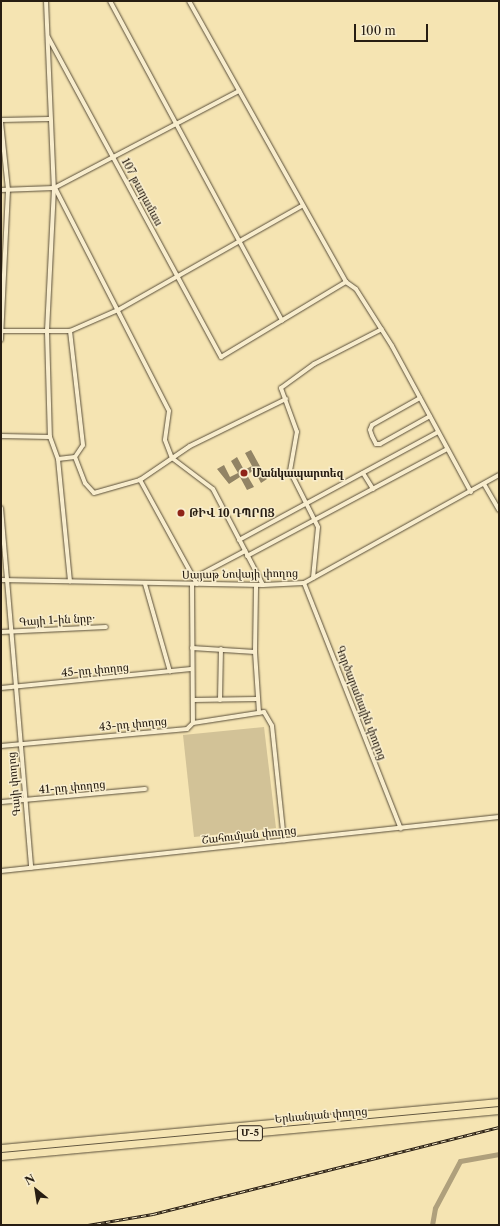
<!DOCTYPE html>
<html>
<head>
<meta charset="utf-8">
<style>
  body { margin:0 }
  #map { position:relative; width:500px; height:1226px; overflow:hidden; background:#f5e4b2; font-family:"Libre Caslon Text","Noto Serif Armenian",serif }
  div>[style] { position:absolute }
  .green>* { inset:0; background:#d2c297 }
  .canal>* { height:5px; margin:-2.5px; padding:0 2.5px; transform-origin:2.5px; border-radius:2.5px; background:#afa07c }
  .building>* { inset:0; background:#928465 }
  .roads { filter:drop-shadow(0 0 1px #5a4f3a) drop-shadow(0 0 1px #5a4f3a) }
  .street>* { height:4px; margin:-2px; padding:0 2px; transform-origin:2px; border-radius:2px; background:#f8edcd }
  .highway>* { height:7px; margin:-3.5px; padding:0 3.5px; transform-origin:3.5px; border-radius:3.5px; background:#f5e4b2 }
  .rail>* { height:3px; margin-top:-1.5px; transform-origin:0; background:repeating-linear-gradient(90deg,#f8edcd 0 4.5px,#271d12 0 9px); box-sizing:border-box; border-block:1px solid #271d12 }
  .dots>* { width:11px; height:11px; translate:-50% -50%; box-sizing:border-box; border:2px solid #f8edcd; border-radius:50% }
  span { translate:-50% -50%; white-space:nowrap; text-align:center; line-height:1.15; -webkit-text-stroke:3px #f8edcd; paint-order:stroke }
  .shield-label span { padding:1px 3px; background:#f8edcd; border:1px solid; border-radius:3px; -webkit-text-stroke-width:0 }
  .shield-label { font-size:10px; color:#271d12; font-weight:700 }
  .street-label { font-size:11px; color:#271d12 }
  .poi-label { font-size:11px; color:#271d12; font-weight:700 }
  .left { translate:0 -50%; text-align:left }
  .frame { position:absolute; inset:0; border:2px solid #271d12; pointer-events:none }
  .north { position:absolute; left:16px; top:1170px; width:40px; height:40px; -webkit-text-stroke:3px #f8edcd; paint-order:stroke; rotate:330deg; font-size:11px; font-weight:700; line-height:16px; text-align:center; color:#271d12 }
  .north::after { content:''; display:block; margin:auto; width:14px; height:18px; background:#271d12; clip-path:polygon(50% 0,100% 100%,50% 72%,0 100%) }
  .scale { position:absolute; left:354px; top:24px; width:74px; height:18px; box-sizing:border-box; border:2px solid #271d12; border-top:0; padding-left:5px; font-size:12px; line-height:14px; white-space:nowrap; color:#271d12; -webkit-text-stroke:3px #f8edcd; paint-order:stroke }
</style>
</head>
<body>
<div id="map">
  <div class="green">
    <div style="clip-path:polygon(264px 727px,276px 828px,194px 837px,183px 735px)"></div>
    <div style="clip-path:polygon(476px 1107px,476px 1110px,142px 1141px,141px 1138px)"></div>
  </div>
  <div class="canal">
    <div style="left:432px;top:1225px;width:17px;rotate:-80deg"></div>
    <div style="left:435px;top:1208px;width:53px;rotate:-62deg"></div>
    <div style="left:460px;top:1161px;width:40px;rotate:-10deg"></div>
  </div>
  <div class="building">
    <div style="clip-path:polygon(251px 450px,267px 479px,261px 483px,254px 470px,247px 475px,254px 487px,247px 490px,240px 477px,229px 484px,217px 469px,224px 465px,230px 477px,238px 473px,231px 461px,237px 457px,244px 470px,252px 466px,245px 453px)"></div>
  </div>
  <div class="roads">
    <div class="street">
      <div style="left:46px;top:1px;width:187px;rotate:87.6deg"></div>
      <div style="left:54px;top:188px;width:144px;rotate:92.8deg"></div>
      <div style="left:47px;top:332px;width:105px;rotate:88.4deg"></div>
      <div style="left:50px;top:437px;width:23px;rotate:70deg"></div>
      <div style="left:58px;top:459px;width:123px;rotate:84.4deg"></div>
      <div style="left:110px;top:1px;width:363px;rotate:61.7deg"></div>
      <div style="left:189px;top:1px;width:322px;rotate:60.8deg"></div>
      <div style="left:346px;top:282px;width:12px;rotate:35deg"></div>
      <div style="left:356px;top:289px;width:67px;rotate:57.7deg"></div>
      <div style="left:392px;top:346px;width:166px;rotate:61.6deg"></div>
      <div style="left:48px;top:37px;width:364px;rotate:61.6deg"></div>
      <div style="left:221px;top:357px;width:146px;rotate:-31deg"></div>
      <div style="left:1px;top:120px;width:48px;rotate:-1.2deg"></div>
      <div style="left:1px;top:122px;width:68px;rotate:84.1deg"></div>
      <div style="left:8px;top:190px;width:150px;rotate:92.7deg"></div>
      <div style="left:55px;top:188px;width:250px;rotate:62.9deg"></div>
      <div style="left:169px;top:411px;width:29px;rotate:98deg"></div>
      <div style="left:165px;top:440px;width:19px;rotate:69deg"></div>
      <div style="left:172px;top:458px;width:51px;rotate:37.1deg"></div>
      <div style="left:213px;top:489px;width:108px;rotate:62.5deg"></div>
      <div style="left:1px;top:190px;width:53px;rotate:-2.2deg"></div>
      <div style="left:54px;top:188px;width:209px;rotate:-27.7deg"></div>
      <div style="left:1px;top:331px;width:69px"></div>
      <div style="left:70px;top:331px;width:52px;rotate:-23.6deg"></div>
      <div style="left:118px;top:310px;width:211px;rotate:-29.5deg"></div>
      <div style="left:420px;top:398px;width:55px;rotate:150.6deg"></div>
      <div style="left:372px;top:425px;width:5px;rotate:112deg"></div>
      <div style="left:370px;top:430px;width:6px;rotate:72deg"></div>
      <div style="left:372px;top:436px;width:9px;rotate:63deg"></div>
      <div style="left:376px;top:444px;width:4px"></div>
      <div style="left:380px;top:444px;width:57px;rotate:-29.2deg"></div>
      <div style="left:1px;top:436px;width:49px;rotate:1.2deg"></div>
      <div style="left:75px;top:457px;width:28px;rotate:69deg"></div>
      <div style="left:85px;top:483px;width:13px;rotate:48deg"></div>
      <div style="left:94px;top:493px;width:48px;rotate:-15.8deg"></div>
      <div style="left:58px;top:459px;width:17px;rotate:-7deg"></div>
      <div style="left:75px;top:457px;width:14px;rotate:-56deg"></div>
      <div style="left:83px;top:445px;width:115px;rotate:-96.5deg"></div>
      <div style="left:363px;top:473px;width:19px;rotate:58deg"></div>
      <div style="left:484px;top:484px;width:30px;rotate:60deg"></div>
      <div style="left:1px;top:508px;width:361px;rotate:85.2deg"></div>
      <div style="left:239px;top:540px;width:226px;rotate:-28.5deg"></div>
      <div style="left:247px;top:556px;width:227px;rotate:-28.1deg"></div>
      <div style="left:194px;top:578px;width:58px;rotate:-27.9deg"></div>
      <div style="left:313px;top:578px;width:51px;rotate:-84.4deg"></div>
      <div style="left:318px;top:527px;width:63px;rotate:-116.6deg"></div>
      <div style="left:290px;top:471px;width:40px;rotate:-80deg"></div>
      <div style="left:297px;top:432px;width:47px;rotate:-110deg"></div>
      <div style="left:281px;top:388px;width:41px;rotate:-36deg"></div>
      <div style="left:314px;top:364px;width:76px;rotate:-27.2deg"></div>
      <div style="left:1px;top:580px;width:262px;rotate:1.1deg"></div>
      <div style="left:263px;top:585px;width:41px;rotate:-2.8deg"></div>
      <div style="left:304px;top:583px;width:223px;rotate:-29deg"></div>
      <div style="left:304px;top:583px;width:264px;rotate:68.5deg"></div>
      <div style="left:145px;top:584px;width:91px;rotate:74.1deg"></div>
      <div style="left:192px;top:584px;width:139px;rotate:89.6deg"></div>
      <div style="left:197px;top:584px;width:119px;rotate:-118.7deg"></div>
      <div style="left:140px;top:480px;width:60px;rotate:-34.2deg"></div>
      <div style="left:190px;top:446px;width:107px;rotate:-26.1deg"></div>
      <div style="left:1px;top:632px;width:105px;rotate:-2.7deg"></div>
      <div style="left:192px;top:648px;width:63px;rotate:3.6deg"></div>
      <div style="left:255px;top:652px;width:61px;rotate:86.2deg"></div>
      <div style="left:255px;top:652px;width:67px;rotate:-89.1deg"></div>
      <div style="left:1px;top:688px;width:191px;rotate:-5.7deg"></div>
      <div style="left:193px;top:700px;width:64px;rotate:-0.9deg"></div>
      <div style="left:220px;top:700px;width:51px;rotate:-88.9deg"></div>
      <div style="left:1px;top:746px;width:187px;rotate:-5.2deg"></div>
      <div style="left:187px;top:729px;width:8px;rotate:-45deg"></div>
      <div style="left:193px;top:723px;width:72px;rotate:-8.8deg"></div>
      <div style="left:264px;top:712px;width:16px;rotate:60deg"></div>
      <div style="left:272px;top:726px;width:115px;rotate:84deg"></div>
      <div style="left:1px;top:802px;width:145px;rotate:-5.2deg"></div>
      <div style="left:1px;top:871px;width:501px;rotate:-6.19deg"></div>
    </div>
    <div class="highway">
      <div style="left:1px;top:1148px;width:500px;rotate:-5.28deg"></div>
      <div style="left:1px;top:1156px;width:500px;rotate:-5.28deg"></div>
    </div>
  </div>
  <div class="rail">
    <div style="left:88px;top:1225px;width:66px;rotate:-9.6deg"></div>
    <div style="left:153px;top:1214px;width:357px;rotate:-14.1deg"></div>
  </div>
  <div class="dots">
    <div style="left:244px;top:473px;background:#8f2418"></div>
    <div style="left:181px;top:513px;background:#8f2418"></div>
  </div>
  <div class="shield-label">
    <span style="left:250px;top:1133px">Մ-5</span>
  </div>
  <div class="street-label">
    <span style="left:142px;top:192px;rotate:62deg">107 թաղամաս</span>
    <span style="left:240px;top:574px;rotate:-1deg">Սայաթ Նովայի փողոց</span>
    <span style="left:57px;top:620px;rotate:-3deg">Գայի 1-ին նրբ․</span>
    <span style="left:95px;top:670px;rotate:-5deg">45-րդ փողոց</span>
    <span style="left:361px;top:703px;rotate:69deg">Գործարանային փողոց</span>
    <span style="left:133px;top:724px;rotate:-5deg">43-րդ փողոց</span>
    <span style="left:14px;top:784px;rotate:-95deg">Գայի փողոց</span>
    <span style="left:72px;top:787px;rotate:-5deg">41-րդ փողոց</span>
    <span style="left:249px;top:835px;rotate:-6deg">Շահումյան փողոց</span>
    <span style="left:321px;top:1115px;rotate:-5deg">Երևանյան փողոց</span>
  </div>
  <div class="poi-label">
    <span class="left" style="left:252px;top:473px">Մանկապարտեզ</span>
    <span class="left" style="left:189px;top:513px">ԹԻՎ 10 ԴՊՐՈՑ</span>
  </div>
  <div class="frame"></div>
  <div class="north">N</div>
  <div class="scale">100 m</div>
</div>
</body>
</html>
